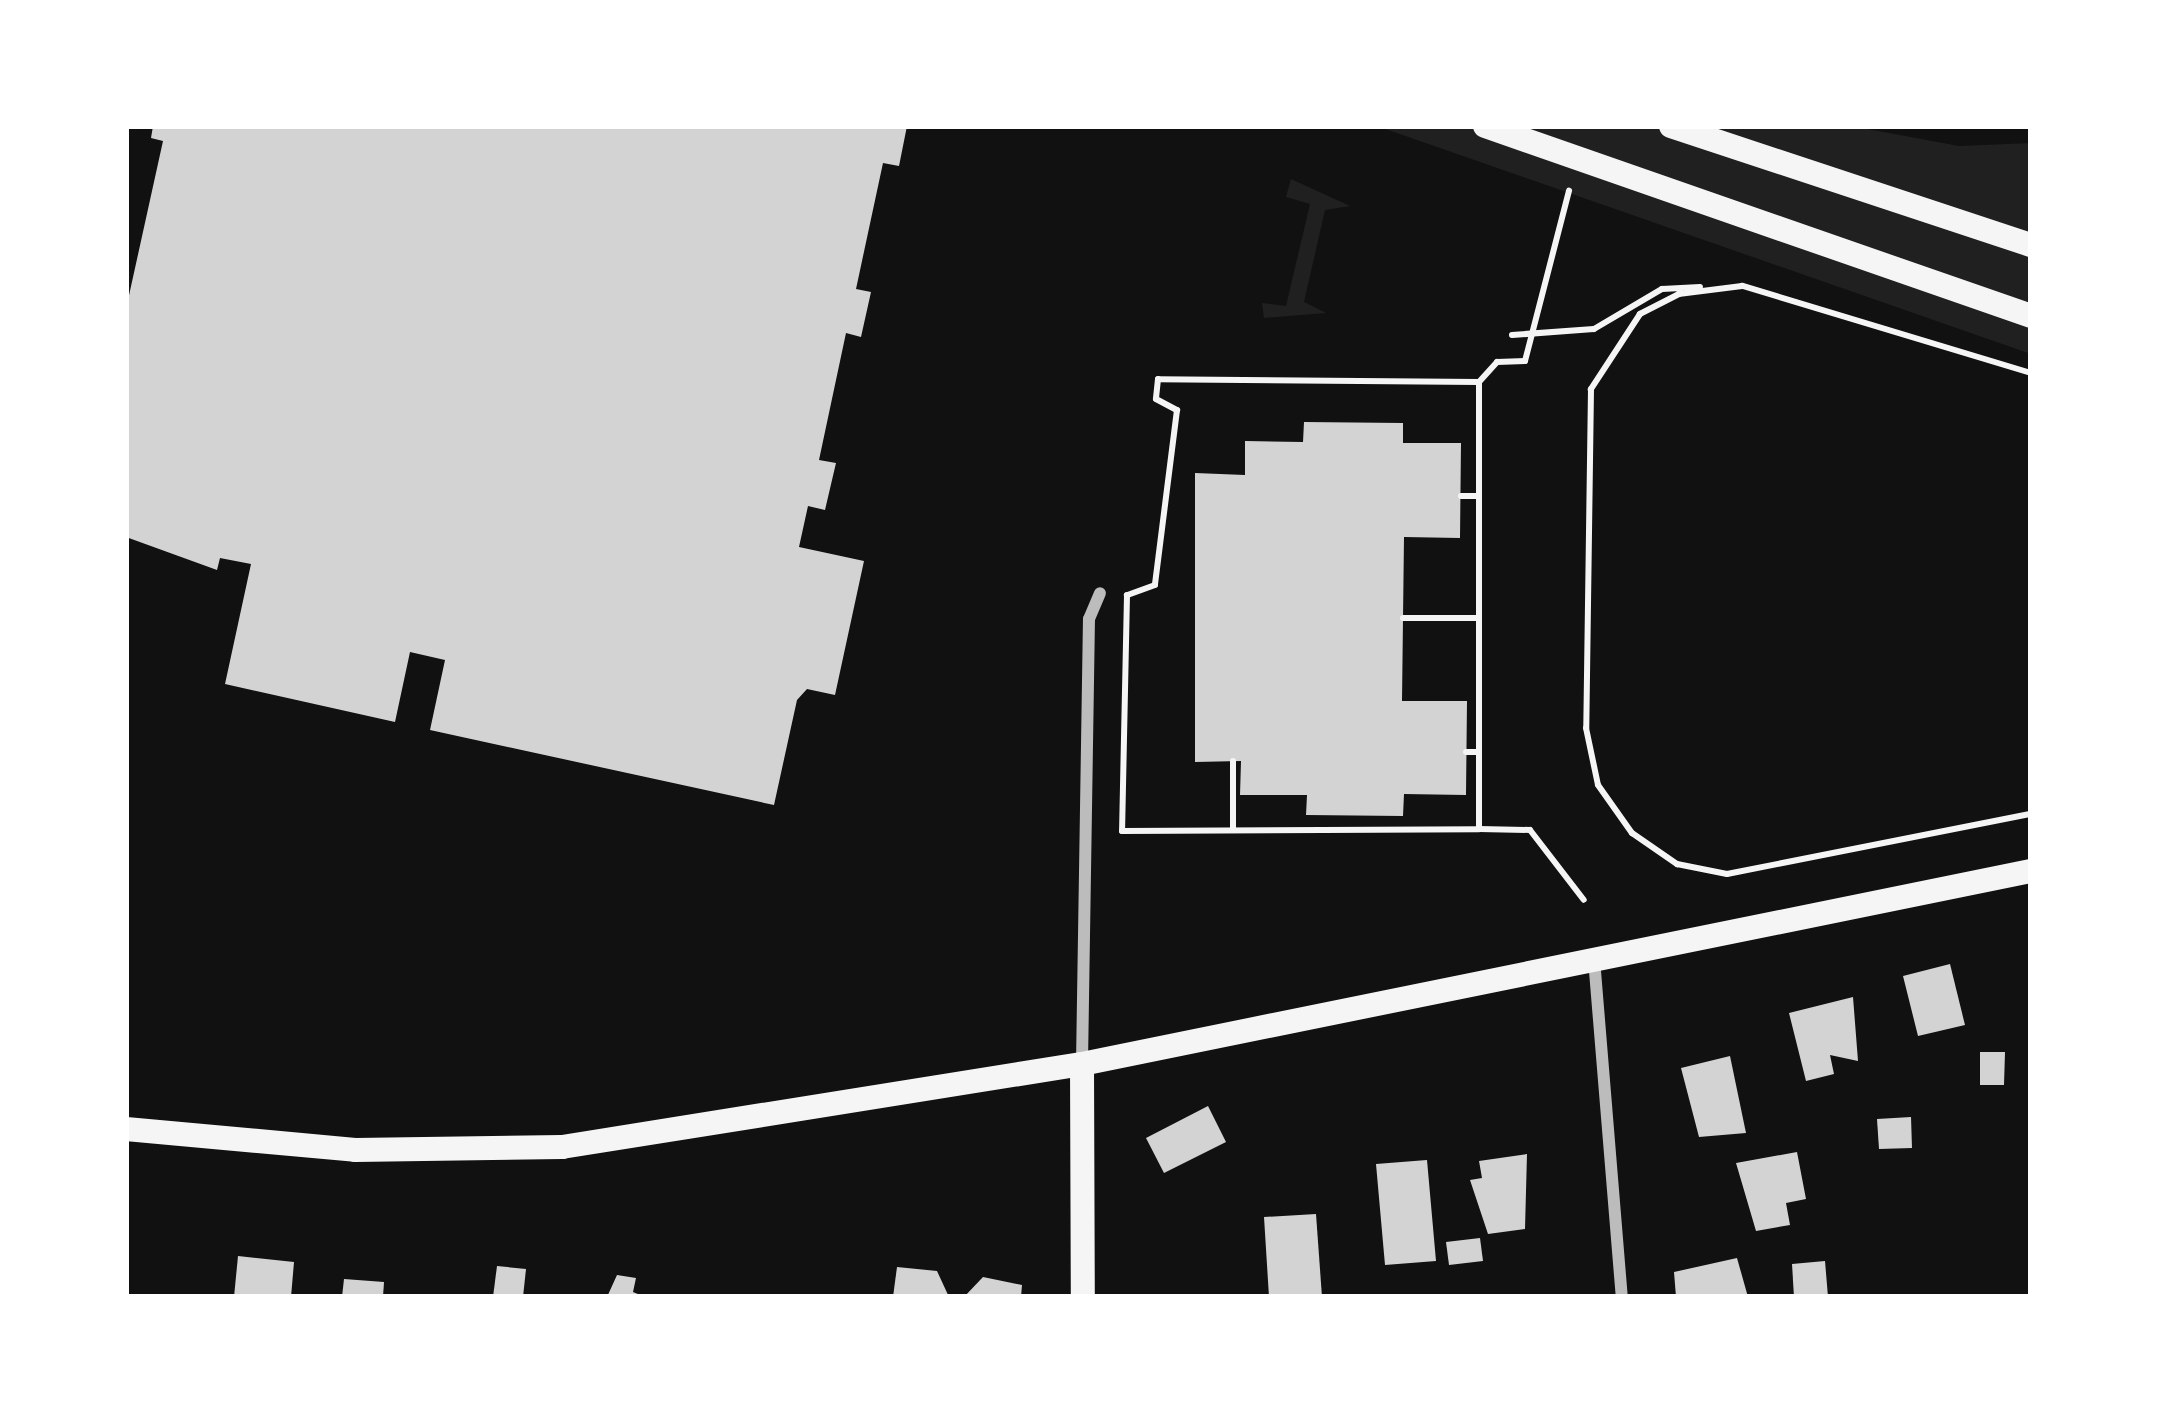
<!DOCTYPE html>
<html>
<head>
<meta charset="utf-8">
<style>
  body { margin:0 }
  #map { position:relative; width:2157px; height:1423px; overflow:hidden; background:#111; font-family:"Open Sans",sans-serif }
  div>[style] { position:absolute }
  .green>* { inset:0; background:#202020 }
  .building>* { inset:0; background:#d3d3d3 }
  .path>* { height:6px; margin:-3px; padding:0 3px; transform-origin:3px; border-radius:3px; background:#f5f5f5 }
  .minor>* { height:12px; margin:-6px; padding:0 6px; transform-origin:6px; border-radius:6px; background:#bcbcbc }
  .secondary>* { height:24px; margin:-12px; padding:0 12px; transform-origin:12px; border-radius:12px; background:#f5f5f5 }
  span { translate:-50% -50%; white-space:nowrap; text-align:center; line-height:1.15; -webkit-text-stroke:10px #fff; paint-order:stroke }
  .frame { position:absolute; inset:0; border:129px solid #fff; pointer-events:none }
</style>
</head>
<body>
<div id="map">
  <div class="green">
    <div style="clip-path:polygon(1377px 126px,1851px 126px,1959px 146px,2031px 143px,2031px 354px)"></div>
    <div style="clip-path:polygon(1291px 179px,1350px 206px,1325px 210px,1304px 302px,1326px 313px,1264px 318px,1262px 303px,1286px 306px,1310px 204px,1286px 197px)"></div>
  </div>
  <div class="building">
    <div style="clip-path:polygon(153px 126px,907px 126px,899px 166px,883px 163px,856px 289px,871px 292px,861px 337px,846px 333px,819px 460px,836px 463px,825px 510px,808px 506px,799px 547px,864px 561px,835px 695px,807px 689px,797px 700px,774px 805px,430px 730px,445px 660px,410px 652px,395px 722px,225px 684px,251px 564px,220px 558px,217px 570px,126px 537px,126px 309px,163px 141px,151px 138px)"></div>
    <div style="clip-path:polygon(1304px 422px,1403px 423px,1403px 443px,1461px 443px,1460px 538px,1404px 537px,1402px 701px,1467px 701px,1466px 795px,1404px 794px,1403px 816px,1306px 815px,1307px 795px,1240px 795px,1241px 761px,1195px 762px,1195px 473px,1245px 475px,1245px 441px,1303px 442px)"></div>
    <div style="clip-path:polygon(1950px 964px,1965px 1025px,1918px 1036px,1903px 976px)"></div>
    <div style="clip-path:polygon(1853px 997px,1858px 1061px,1830px 1055px,1834px 1074px,1806px 1081px,1789px 1013px)"></div>
    <div style="clip-path:polygon(1980px 1052px,2005px 1052px,2004px 1085px,1980px 1085px)"></div>
    <div style="clip-path:polygon(1730px 1056px,1746px 1133px,1699px 1137px,1681px 1068px)"></div>
    <div style="clip-path:polygon(1208px 1106px,1226px 1142px,1164px 1173px,1146px 1138px)"></div>
    <div style="clip-path:polygon(1911px 1117px,1912px 1148px,1879px 1149px,1877px 1119px)"></div>
    <div style="clip-path:polygon(1797px 1152px,1806px 1199px,1786px 1203px,1790px 1225px,1756px 1231px,1736px 1163px)"></div>
    <div style="clip-path:polygon(1527px 1154px,1525px 1229px,1488px 1234px,1470px 1180px,1482px 1178px,1479px 1161px)"></div>
    <div style="clip-path:polygon(1427px 1160px,1436px 1261px,1385px 1265px,1376px 1164px)"></div>
    <div style="clip-path:polygon(1316px 1214px,1322px 1297px,1269px 1297px,1264px 1217px)"></div>
    <div style="clip-path:polygon(1480px 1238px,1483px 1261px,1449px 1265px,1446px 1242px)"></div>
    <div style="clip-path:polygon(238px 1256px,294px 1262px,291px 1297px,234px 1297px)"></div>
    <div style="clip-path:polygon(1737px 1258px,1748px 1297px,1676px 1297px,1674px 1272px)"></div>
    <div style="clip-path:polygon(1825px 1261px,1828px 1297px,1794px 1297px,1792px 1264px)"></div>
    <div style="clip-path:polygon(497px 1266px,526px 1269px,523px 1297px,493px 1297px)"></div>
    <div style="clip-path:polygon(897px 1267px,937px 1271px,949px 1297px,893px 1297px)"></div>
    <div style="clip-path:polygon(617px 1275px,636px 1278px,633px 1292px,645px 1297px,607px 1297px)"></div>
    <div style="clip-path:polygon(983px 1277px,1022px 1285px,1021px 1297px,964px 1297px)"></div>
    <div style="clip-path:polygon(344px 1279px,384px 1282px,383px 1297px,342px 1297px)"></div>
  </div>
  <div class="path">
    <div style="left:1512px;top:335px;width:82px;rotate:-4.2deg"></div>
    <div style="left:1594px;top:329px;width:79px;rotate:-30.5deg"></div>
    <div style="left:1662px;top:289px;width:38px;rotate:-3deg"></div>
    <div style="left:2031px;top:373px;width:302px;rotate:-163.2deg"></div>
    <div style="left:1742px;top:286px;width:64px;rotate:172.8deg"></div>
    <div style="left:1679px;top:294px;width:44px;rotate:152.9deg"></div>
    <div style="left:1640px;top:314px;width:90px;rotate:123.2deg"></div>
    <div style="left:1591px;top:389px;width:339px;rotate:90.8deg"></div>
    <div style="left:1586px;top:728px;width:58px;rotate:78.1deg"></div>
    <div style="left:1598px;top:785px;width:59px;rotate:54.7deg"></div>
    <div style="left:1632px;top:833px;width:55px;rotate:34.6deg"></div>
    <div style="left:1677px;top:864px;width:51px;rotate:11.3deg"></div>
    <div style="left:1727px;top:874px;width:310px;rotate:-11.2deg"></div>
    <div style="left:1479px;top:382px;width:321px;rotate:-179.5deg"></div>
    <div style="left:1158px;top:379px;width:20px;rotate:96deg"></div>
    <div style="left:1156px;top:399px;width:24px;rotate:28deg"></div>
    <div style="left:1177px;top:410px;width:176px;rotate:97.2deg"></div>
    <div style="left:1155px;top:585px;width:30px;rotate:160deg"></div>
    <div style="left:1127px;top:595px;width:236px;rotate:91.2deg"></div>
    <div style="left:1122px;top:831px;width:357px;rotate:-0.3deg"></div>
    <div style="left:1479px;top:829px;width:447px;rotate:-90deg"></div>
    <div style="left:1479px;top:382px;width:27px;rotate:-48deg"></div>
    <div style="left:1497px;top:362px;width:28px;rotate:-2deg"></div>
    <div style="left:1525px;top:361px;width:176px;rotate:-75.5deg"></div>
    <div style="left:1461px;top:496px;width:17px"></div>
    <div style="left:1403px;top:618px;width:76px"></div>
    <div style="left:1466px;top:752px;width:13px"></div>
    <div style="left:1233px;top:761px;width:69px;rotate:90deg"></div>
    <div style="left:1479px;top:829px;width:51px;rotate:1.1deg"></div>
    <div style="left:1530px;top:830px;width:88px;rotate:52.4deg"></div>
  </div>
  <div class="minor">
    <div style="left:1594px;top:959px;width:339px;rotate:85.3deg"></div>
    <div style="left:1082px;top:1063px;width:444px;rotate:-89.1deg"></div>
    <div style="left:1089px;top:619px;width:28px;rotate:-67deg"></div>
  </div>
  <div class="secondary">
    <div style="left:1485px;top:126px;width:578px;rotate:19.19deg"></div>
    <div style="left:1671px;top:126px;width:379px;rotate:18.3deg"></div>
    <div style="left:1082px;top:1064px;width:233px;rotate:89.8deg"></div>
    <div style="left:126px;top:1129px;width:230px;rotate:5.2deg"></div>
    <div style="left:355px;top:1150px;width:207px;rotate:-0.8deg"></div>
    <div style="left:562px;top:1147px;width:527px;rotate:-9.07deg"></div>
    <div style="left:1082px;top:1064px;width:968px;rotate:-11.5deg"></div>
  </div>
  <div class="frame"></div>
</div>
</body>
</html>
